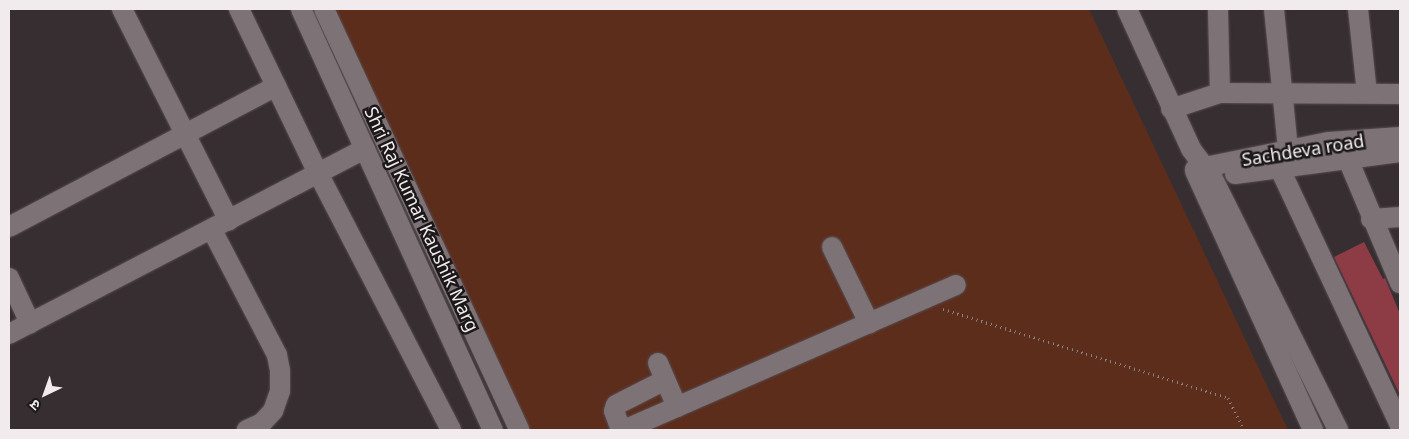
<!DOCTYPE html>
<html>
<head>
<meta charset="utf-8">
<style>
  body { margin:0 }
  #map { position:relative; width:1409px; height:439px; overflow:hidden; background:#372e32; font-family:"Noto Sans","Noto Sans Devanagari",sans-serif }
  div>[style] { position:absolute }
  .green>* { inset:0; background:#5d2d1c }
  .building>* { inset:0; background:#8d3c46 }
  .path>* { height:3px; margin-top:-1.5px; transform-origin:0; background:repeating-linear-gradient(90deg,#8a8285 0 1px,transparent 0 5px) }
  .roads { filter:drop-shadow(0 0 1px #564d51) drop-shadow(0 0 1px #564d51) }
  .minor>* { height:20px; margin:-10px; padding:0 10px; transform-origin:10px; border-radius:10px; background:#7d7276 }
  span { translate:-50% -50%; white-space:nowrap; text-align:center; line-height:1.15; -webkit-text-stroke:5px #1c1819; paint-order:stroke }
  .street-label { font-size:18px; color:#f1ebed }
  .frame { position:absolute; inset:0; border:10px solid #f1ebed; pointer-events:none }
  .north { position:absolute; left:20px; top:369px; width:50px; height:50px; -webkit-text-stroke:4px #1c1819; paint-order:stroke; rotate:222deg; font-size:14px; font-weight:700; line-height:20px; text-align:center; color:#f1ebed }
  .north::after { content:''; display:block; margin:auto; width:18px; height:22px; background:#f1ebed; clip-path:polygon(50% 0,100% 100%,50% 72%,0 100%) }
</style>
</head>
<body>
<div id="map">
  <div class="green">
    <div style="clip-path:polygon(333px 9px,1089px 9px,1288px 430px,524px 430px)"></div>
  </div>
  <div class="building">
    <div style="clip-path:polygon(1364px 242px,1383px 279px,1385px 278px,1400px 314px,1400px 407px,1396px 397px,1400px 395px,1334px 257px)"></div>
  </div>
  <div class="path">
    <div style="left:943px;top:309px;width:299px;rotate:17.3deg"></div>
    <div style="left:1228px;top:398px;width:36px;rotate:63deg"></div>
  </div>
  <div class="roads">
    <div class="minor">
      <div style="left:122px;top:9px;width:237px;rotate:63.2deg"></div>
      <div style="left:239px;top:9px;width:184px;rotate:64.3deg"></div>
      <div style="left:319px;top:175px;width:287px;rotate:62.6deg"></div>
      <div style="left:301px;top:9px;width:463px;rotate:65.5deg"></div>
      <div style="left:324px;top:9px;width:464px;rotate:65.1deg"></div>
      <div style="left:1127px;top:9px;width:154px;rotate:65.4deg"></div>
      <div style="left:1191px;top:149px;width:35px;rotate:53deg"></div>
      <div style="left:1212px;top:177px;width:283px;rotate:63.5deg"></div>
      <div style="left:1274px;top:9px;width:142px;rotate:84.3deg"></div>
      <div style="left:1358px;top:9px;width:84px;rotate:83.9deg"></div>
      <div style="left:1220px;top:93px;width:180px;rotate:0.3deg"></div>
      <div style="left:1171px;top:109px;width:52px;rotate:-18.1deg"></div>
      <div style="left:1220px;top:93px;width:84px;rotate:-91.4deg"></div>
      <div style="left:1342px;top:145px;width:150px;rotate:67.2deg"></div>
      <div style="left:1279px;top:167px;width:285px;rotate:64.9deg"></div>
      <div style="left:1195px;top:169px;width:137px;rotate:-11.4deg"></div>
      <div style="left:1329px;top:142px;width:71px;rotate:-4deg"></div>
      <div style="left:1195px;top:171px;width:285px;rotate:65.5deg"></div>
      <div style="left:1235px;top:174px;width:166px;rotate:-7.6deg"></div>
      <div style="left:1371px;top:219px;width:29px;rotate:-4deg"></div>
      <div style="left:9px;top:227px;width:302px;rotate:-27.8deg"></div>
      <div style="left:212px;top:230px;width:141px;rotate:62.5deg"></div>
      <div style="left:277px;top:355px;width:16px;rotate:79deg"></div>
      <div style="left:280px;top:371px;width:20px;rotate:90deg"></div>
      <div style="left:280px;top:391px;width:21px;rotate:109deg"></div>
      <div style="left:273px;top:411px;width:16px;rotate:133deg"></div>
      <div style="left:262px;top:423px;width:17px;rotate:155deg"></div>
      <div style="left:832px;top:247px;width:85px;rotate:64deg"></div>
      <div style="left:9px;top:278px;width:50px;rotate:65deg"></div>
      <div style="left:9px;top:334px;width:401px;rotate:-27.5deg"></div>
      <div style="left:658px;top:363px;width:48px;rotate:66.6deg"></div>
      <div style="left:621px;top:430px;width:20px;rotate:-110deg"></div>
      <div style="left:614px;top:411px;width:6px;rotate:-72deg"></div>
      <div style="left:616px;top:405px;width:55px;rotate:-27deg"></div>
      <div style="left:624px;top:430px;width:362px;rotate:-23.6deg"></div>
    </div>
  </div>
  <div class="street-label">
    <span style="left:1303px;top:150px;rotate:-9deg">Sachdeva road</span>
    <span style="left:422px;top:219px;rotate:65deg">Shri Raj Kumar Kaushik Marg</span>
  </div>
  <div class="frame"></div>
  <div class="north">उ</div>
</div>
</body>
</html>
